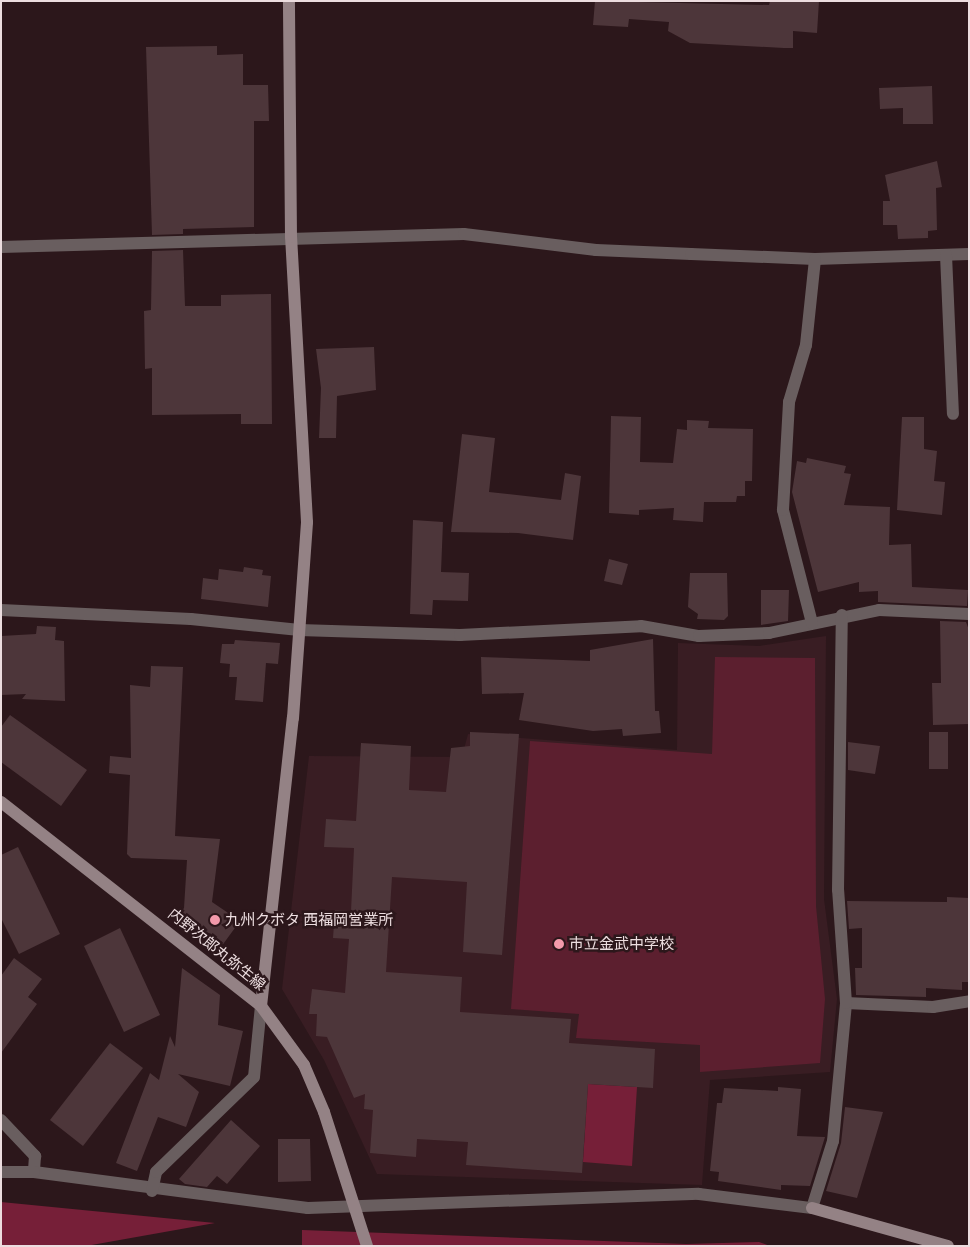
<!DOCTYPE html>
<html>
<head>
<meta charset="utf-8">
<style>
  body { margin:0 }
  #map { position:relative; width:970px; height:1247px; overflow:hidden; background:#2c171b; font-family:"Titillium Web","Noto Sans JP",sans-serif }
  div>[style] { position:absolute }
  .built>* { inset:0; background:#391d23 }
  .green>* { inset:0; background:#5c1f2f }
  .water>* { inset:0; background:#761f38 }
  .building>* { inset:0; background:#4d363a }
  .street>* { height:12px; margin:-6px; padding:0 6px; transform-origin:6px; border-radius:6px; background:#695e5f }
  .secondary>* { height:12px; margin:-6px; padding:0 6px; transform-origin:6px; border-radius:6px; background:#948285 }
  .dots>* { width:14px; height:14px; translate:-50% -50%; box-sizing:border-box; border:2px solid #2c171b; border-radius:50% }
  span { translate:-50% -50%; white-space:nowrap; text-align:center; line-height:1.15; -webkit-text-stroke:5px #2c171b; paint-order:stroke }
  .poi-label { font-size:15px; color:#ecdddf }
  .left { translate:0 -50%; text-align:left }
  .street-label { font-size:15px; color:#ecdddf }
  .frame { position:absolute; inset:0; border:2px solid #ecdddf; pointer-events:none }
</style>
</head>
<body>
<div id="map">
  <div class="built">
    <div style="clip-path:polygon(826px 636px,824px 899px,837px 999px,830px 1072px,710px 1080px,702px 1185px,377px 1174px,324px 1060px,282px 989px,309px 756px,462px 757px,468px 734px,677px 750px,678px 643px,759px 646px)"></div>
  </div>
  <div class="green">
    <div style="clip-path:polygon(715px 657px,815px 658px,816px 906px,825px 999px,820px 1063px,700px 1072px,700px 1045px,576px 1038px,579px 1014px,511px 1009px,530px 741px,712px 754px)"></div>
  </div>
  <div class="water">
    <div style="clip-path:polygon(588px 1084px,637px 1087px,632px 1166px,583px 1162px)"></div>
    <div style="clip-path:polygon(1px 1202px,215px 1223px,86px 1246px,1px 1246px)"></div>
    <div style="clip-path:polygon(302px 1230px,686px 1244px,759px 1242px,770px 1246px,302px 1246px)"></div>
  </div>
  <div class="building">
    <div style="clip-path:polygon(595px 1px,769px 5px,770px 1px,819px 1px,817px 33px,793px 31px,793px 48px,784px 48px,690px 43px,668px 31px,669px 22px,629px 19px,628px 27px,593px 25px)"></div>
    <div style="clip-path:polygon(217px 46px,217px 55px,243px 54px,243px 85px,268px 85px,269px 121px,254px 121px,254px 227px,183px 229px,183px 234px,152px 235px,146px 47px)"></div>
    <div style="clip-path:polygon(932px 86px,933px 124px,903px 124px,903px 108px,880px 109px,879px 88px)"></div>
    <div style="clip-path:polygon(937px 161px,942px 187px,936px 188px,937px 230px,928px 231px,928px 238px,898px 239px,897px 225px,883px 225px,883px 201px,890px 201px,885px 175px)"></div>
    <div style="clip-path:polygon(183px 250px,185px 306px,221px 306px,221px 295px,271px 294px,272px 424px,241px 424px,241px 414px,152px 415px,152px 368px,145px 369px,144px 311px,151px 310px,152px 251px)"></div>
    <div style="clip-path:polygon(374px 347px,376px 390px,337px 396px,336px 438px,319px 438px,321px 388px,316px 349px)"></div>
    <div style="clip-path:polygon(611px 416px,641px 417px,640px 462px,673px 463px,677px 429px,687px 430px,687px 420px,709px 421px,708px 428px,753px 429px,752px 481px,745px 481px,745px 496px,737px 496px,736px 502px,704px 502px,703px 522px,673px 520px,674px 508px,639px 510px,639px 515px,609px 513px)"></div>
    <div style="clip-path:polygon(902px 417px,924px 417px,924px 449px,937px 451px,934px 481px,945px 482px,942px 515px,897px 510px)"></div>
    <div style="clip-path:polygon(462px 434px,495px 438px,489px 492px,561px 500px,565px 473px,581px 476px,573px 540px,518px 533px,451px 532px)"></div>
    <div style="clip-path:polygon(807px 458px,846px 466px,844px 473px,851px 474px,844px 505px,890px 507px,889px 545px,911px 544px,912px 587px,968px 590px,967px 606px,878px 602px,878px 591px,859px 592px,859px 582px,818px 592px,792px 492px,797px 461px,806px 463px)"></div>
    <div style="clip-path:polygon(413px 520px,443px 522px,441px 572px,469px 573px,468px 601px,433px 600px,432px 615px,410px 614px)"></div>
    <div style="clip-path:polygon(609px 559px,628px 564px,622px 585px,604px 581px)"></div>
    <div style="clip-path:polygon(244px 567px,263px 570px,262px 575px,271px 576px,268px 607px,201px 599px,203px 578px,218px 580px,219px 569px,243px 572px)"></div>
    <div style="clip-path:polygon(690px 573px,727px 573px,728px 616px,724px 620px,697px 619px,698px 614px,688px 607px)"></div>
    <div style="clip-path:polygon(761px 590px,789px 590px,788px 621px,761px 625px)"></div>
    <div style="clip-path:polygon(940px 621px,966px 622px,969px 630px,969px 724px,933px 725px,932px 683px,941px 683px)"></div>
    <div style="clip-path:polygon(37px 626px,56px 627px,55px 640px,64px 641px,65px 701px,22px 699px,26px 694px,1px 695px,1px 636px,36px 634px)"></div>
    <div style="clip-path:polygon(653px 639px,655px 711px,659px 711px,661px 733px,623px 736px,622px 729px,593px 731px,519px 720px,524px 693px,482px 694px,481px 657px,590px 661px,590px 650px)"></div>
    <div style="clip-path:polygon(235px 640px,280px 643px,278px 664px,266px 663px,263px 702px,235px 700px,237px 677px,229px 677px,230px 664px,220px 663px,222px 644px,234px 644px)"></div>
    <div style="clip-path:polygon(151px 666px,183px 667px,175px 836px,220px 839px,212px 902px,240px 921px,221px 947px,178px 917px,184px 908px,187px 860px,131px 858px,127px 854px,130px 775px,109px 773px,110px 756px,131px 758px,130px 685px,150px 687px)"></div>
    <div style="clip-path:polygon(10px 715px,87px 770px,61px 806px,1px 762px,1px 727px)"></div>
    <div style="clip-path:polygon(470px 732px,519px 734px,502px 955px,463px 952px,467px 882px,392px 877px,386px 972px,462px 977px,460px 1012px,571px 1019px,569px 1043px,655px 1049px,653px 1088px,588px 1084px,582px 1173px,466px 1165px,468px 1142px,417px 1139px,416px 1157px,370px 1153px,373px 1110px,364px 1109px,365px 1094px,354px 1098px,327px 1037px,316px 1036px,317px 1014px,309px 1014px,312px 989px,345px 993px,349px 939px,333px 938px,335px 910px,351px 911px,354px 848px,324px 847px,326px 819px,356px 821px,361px 743px,411px 746px,409px 790px,446px 792px,451px 748px,470px 746px)"></div>
    <div style="clip-path:polygon(929px 732px,948px 732px,948px 769px,929px 769px)"></div>
    <div style="clip-path:polygon(848px 742px,880px 746px,875px 774px,848px 770px)"></div>
    <div style="clip-path:polygon(18px 847px,60px 934px,19px 954px,1px 918px,1px 855px)"></div>
    <div style="clip-path:polygon(947px 897px,969px 898px,969px 982px,962px 982px,962px 990px,926px 988px,926px 997px,856px 995px,855px 968px,862px 968px,862px 928px,849px 929px,847px 901px,947px 902px)"></div>
    <div style="clip-path:polygon(120px 928px,160px 1015px,124px 1032px,84px 946px)"></div>
    <div style="clip-path:polygon(14px 958px,42px 979px,28px 997px,37px 1004px,1px 1053px,1px 976px)"></div>
    <div style="clip-path:polygon(182px 968px,220px 995px,218px 1025px,243px 1031px,235px 1066px,230px 1086px,178px 1074px,199px 1092px,186px 1127px,158px 1117px,137px 1171px,116px 1163px,150px 1073px,159px 1080px,170px 1036px,175px 1047px)"></div>
    <div style="clip-path:polygon(110px 1043px,143px 1068px,83px 1146px,50px 1120px)"></div>
    <div style="clip-path:polygon(778px 1087px,801px 1089px,797px 1136px,825px 1137px,810px 1186px,781px 1185px,781px 1190px,718px 1181px,719px 1172px,710px 1171px,717px 1103px,722px 1103px,724px 1088px,778px 1091px)"></div>
    <div style="clip-path:polygon(845px 1107px,883px 1112px,857px 1198px,826px 1191px,841px 1143px)"></div>
    <div style="clip-path:polygon(231px 1120px,260px 1146px,227px 1184px,217px 1176px,207px 1187px,185px 1184px,179px 1179px)"></div>
    <div style="clip-path:polygon(278px 1139px,310px 1139px,311px 1181px,278px 1182px)"></div>
  </div>
  <div class="street">
    <div style="left:1px;top:247px;width:463px;rotate:-1.6deg"></div>
    <div style="left:464px;top:234px;width:133px;rotate:6.9deg"></div>
    <div style="left:596px;top:250px;width:95px;rotate:2.4deg"></div>
    <div style="left:691px;top:254px;width:124px;rotate:2.3deg"></div>
    <div style="left:815px;top:259px;width:154px;rotate:-1.9deg"></div>
    <div style="left:946px;top:255px;width:159px;rotate:87.5deg"></div>
    <div style="left:1px;top:610px;width:190px;rotate:2.7deg"></div>
    <div style="left:191px;top:619px;width:109px;rotate:5.8deg"></div>
    <div style="left:299px;top:630px;width:161px;rotate:1.8deg"></div>
    <div style="left:460px;top:635px;width:181px;rotate:-2.8deg"></div>
    <div style="left:641px;top:626px;width:59px;rotate:9.8deg"></div>
    <div style="left:699px;top:636px;width:70px;rotate:-2.5deg"></div>
    <div style="left:769px;top:633px;width:112px;rotate:-11.8deg"></div>
    <div style="left:879px;top:610px;width:90px;rotate:2.5deg"></div>
    <div style="left:812px;top:623px;width:117px;rotate:-104.4deg"></div>
    <div style="left:783px;top:510px;width:108px;rotate:-86.8deg"></div>
    <div style="left:789px;top:402px;width:59px;rotate:-73.4deg"></div>
    <div style="left:806px;top:345px;width:86px;rotate:-84deg"></div>
    <div style="left:846px;top:1003px;width:87px;rotate:2.6deg"></div>
    <div style="left:933px;top:1007px;width:36px;rotate:-9deg"></div>
    <div style="left:1px;top:1120px;width:50px;rotate:46.6deg"></div>
    <div style="left:35px;top:1156px;width:16px;rotate:94deg"></div>
    <div style="left:34px;top:1172px;width:276px;rotate:7.5deg"></div>
    <div style="left:308px;top:1208px;width:391px;rotate:-2.1deg"></div>
    <div style="left:699px;top:1194px;width:114px;rotate:7.1deg"></div>
    <div style="left:812px;top:1208px;width:70px;rotate:-72.6deg"></div>
    <div style="left:833px;top:1141px;width:139px;rotate:-84.6deg"></div>
    <div style="left:846px;top:1003px;width:113px;rotate:-94deg"></div>
    <div style="left:838px;top:890px;width:275px;rotate:-89.2deg"></div>
    <div style="left:1px;top:1172px;width:33px"></div>
    <div style="left:152px;top:1191px;width:19px;rotate:-78deg"></div>
    <div style="left:156px;top:1172px;width:136px;rotate:-44.1deg"></div>
    <div style="left:254px;top:1077px;width:71px;rotate:-84.4deg"></div>
  </div>
  <div class="secondary">
    <div style="left:1px;top:802px;width:330px;rotate:38.1deg"></div>
    <div style="left:261px;top:1006px;width:73px;rotate:53.9deg"></div>
    <div style="left:304px;top:1065px;width:51px;rotate:66.9deg"></div>
    <div style="left:324px;top:1112px;width:141px;rotate:72.2deg"></div>
    <div style="left:261px;top:1006px;width:290px;rotate:-83.7deg"></div>
    <div style="left:293px;top:718px;width:196px;rotate:-85.9deg"></div>
    <div style="left:307px;top:522px;width:285px;rotate:-93.2deg"></div>
    <div style="left:291px;top:237px;width:236px;rotate:-90.5deg"></div>
    <div style="left:812px;top:1208px;width:141px;rotate:15.6deg"></div>
  </div>
  <div class="dots">
    <div style="left:215px;top:920px;background:#f39aab"></div>
    <div style="left:559px;top:944px;background:#f39aab"></div>
  </div>
  <div class="poi-label">
    <span class="left" style="left:225px;top:920px">九州クボタ 西福岡営業所</span>
    <span class="left" style="left:569px;top:944px">市立金武中学校</span>
  </div>
  <div class="street-label">
    <span style="left:217px;top:949px;rotate:39deg">内野次郎丸弥生線</span>
  </div>
  <div class="frame"></div>
</div>
</body>
</html>
